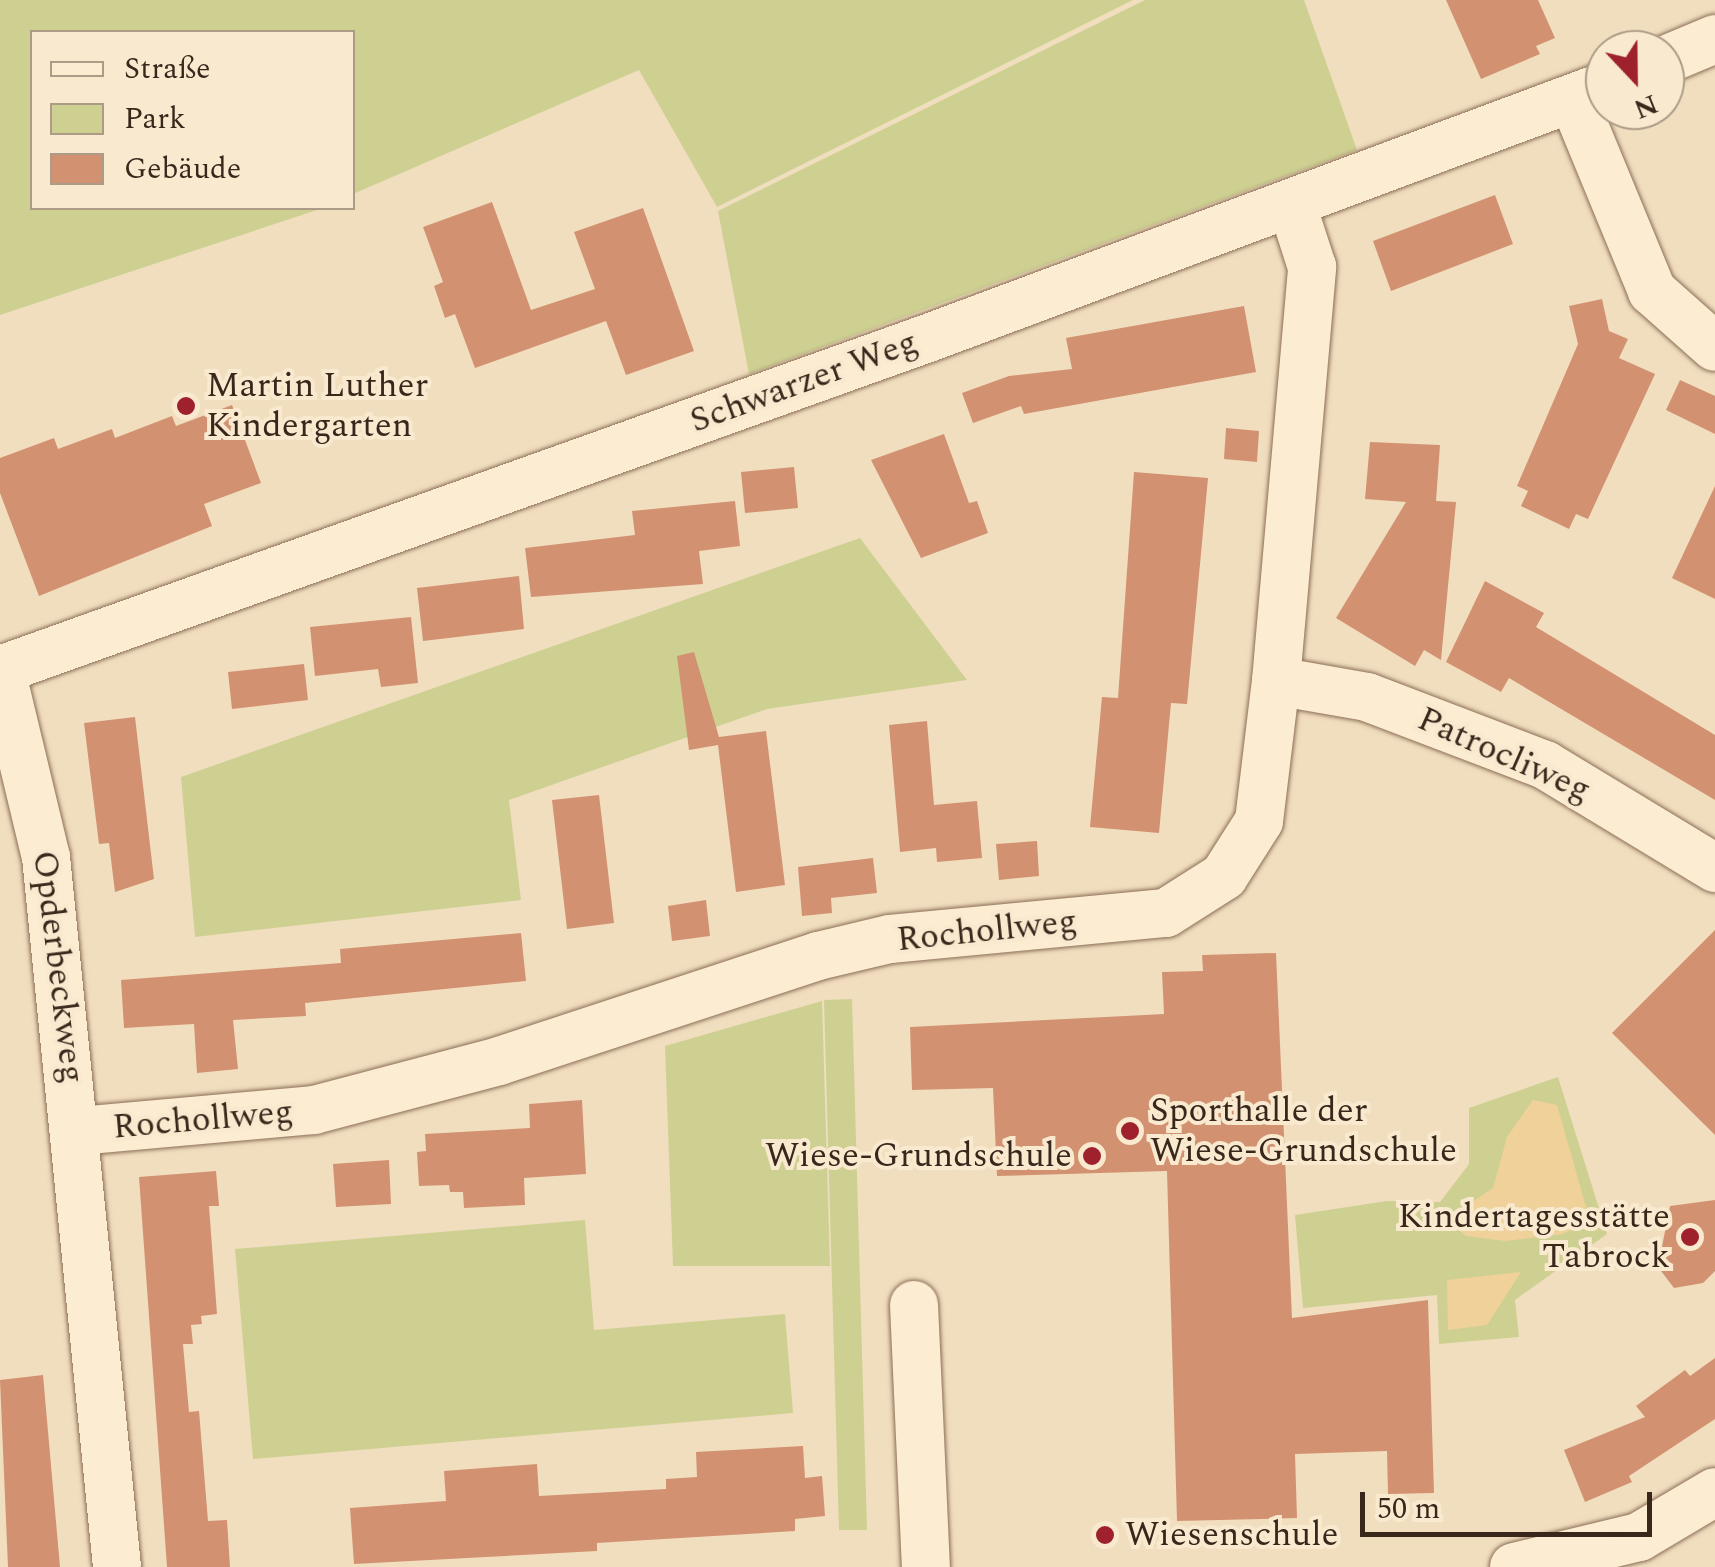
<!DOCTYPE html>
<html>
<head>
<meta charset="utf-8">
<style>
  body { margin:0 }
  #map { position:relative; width:1715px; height:1567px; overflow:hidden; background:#f1debf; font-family:Spectral,serif }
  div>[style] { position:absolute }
  .green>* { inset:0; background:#ced092 }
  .sand>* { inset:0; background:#efd199 }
  .building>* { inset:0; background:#d29271 }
  .roads { filter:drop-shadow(0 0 2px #8b6e56) drop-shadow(0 0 2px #8b6e56) }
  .minor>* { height:48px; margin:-24px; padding:0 24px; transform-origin:24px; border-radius:24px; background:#fbecd2 }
  .dots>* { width:28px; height:28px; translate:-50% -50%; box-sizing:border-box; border:5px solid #f8e9cf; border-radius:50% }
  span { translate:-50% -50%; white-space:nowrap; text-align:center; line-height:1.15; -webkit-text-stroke:8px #f8e9cf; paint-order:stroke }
  .street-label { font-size:35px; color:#39271b }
  .poi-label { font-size:35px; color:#39271b }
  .left { translate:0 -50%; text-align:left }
  .right { translate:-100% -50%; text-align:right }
  .legend { position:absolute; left:30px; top:30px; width:325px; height:180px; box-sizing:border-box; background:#f8e9cf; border:2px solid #ac9b87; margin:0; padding:12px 18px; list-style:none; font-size:30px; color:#39271b }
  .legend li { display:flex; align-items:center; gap:20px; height:50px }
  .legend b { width:50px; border:2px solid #ac9b87 }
  .north { position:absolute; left:1585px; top:30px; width:100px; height:100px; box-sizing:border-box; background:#f8e9cf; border:2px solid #ac9b87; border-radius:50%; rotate:158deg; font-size:28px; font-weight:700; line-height:40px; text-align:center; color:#39271b }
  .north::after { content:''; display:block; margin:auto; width:35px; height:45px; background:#9e212d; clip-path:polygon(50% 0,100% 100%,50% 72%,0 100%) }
  .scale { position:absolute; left:1360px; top:1492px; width:292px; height:45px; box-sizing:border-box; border:5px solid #39271b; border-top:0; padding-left:12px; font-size:30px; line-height:35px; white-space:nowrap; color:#39271b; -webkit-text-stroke:8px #f8e9cf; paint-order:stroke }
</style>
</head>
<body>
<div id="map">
  <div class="green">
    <div style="clip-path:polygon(0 0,1133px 0,717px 207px,639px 70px,353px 194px,352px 32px,32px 32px,32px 208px,323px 208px,0 315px)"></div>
    <div style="clip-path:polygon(1145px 0,1304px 0,1357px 150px,749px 374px,718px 211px)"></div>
    <div style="clip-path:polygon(860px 538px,967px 680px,767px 709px,509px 800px,521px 900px,195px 937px,181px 777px)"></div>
    <div style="clip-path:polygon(852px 999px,867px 1530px,839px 1530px,824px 1000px)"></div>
    <div style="clip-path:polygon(822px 1001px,830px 1266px,673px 1266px,665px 1046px)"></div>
    <div style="clip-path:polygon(1558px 1077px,1607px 1234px,1515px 1300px,1519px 1337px,1439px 1344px,1437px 1295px,1303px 1308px,1295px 1215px,1387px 1201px,1440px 1202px,1469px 1164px,1469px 1108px)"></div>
    <div style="clip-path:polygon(585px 1220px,594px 1330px,785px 1314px,793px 1413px,253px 1459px,235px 1249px)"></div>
  </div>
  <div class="sand">
    <div style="clip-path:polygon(1533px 1100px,1557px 1105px,1590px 1221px,1563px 1234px,1505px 1241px,1466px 1236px,1454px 1226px,1460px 1210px,1493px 1188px,1507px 1137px)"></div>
    <div style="clip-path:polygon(1521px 1272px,1487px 1325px,1448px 1330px,1447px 1280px)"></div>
  </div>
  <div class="building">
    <div style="clip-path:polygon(1446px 0,1538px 0,1555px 38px,1536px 46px,1540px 54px,1481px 79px)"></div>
    <div style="clip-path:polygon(1495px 195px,1513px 244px,1391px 291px,1373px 241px)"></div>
    <div style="clip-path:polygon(492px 202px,531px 310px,595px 289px,574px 232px,643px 208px,694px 351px,626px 375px,606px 321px,475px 368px,455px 314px,445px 318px,434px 286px,443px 282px,423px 227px)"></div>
    <div style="clip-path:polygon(1602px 299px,1609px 331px,1628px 339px,1619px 358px,1655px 374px,1588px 519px,1576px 514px,1569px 529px,1521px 506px,1528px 491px,1517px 486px,1578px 344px,1569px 306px)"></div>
    <div style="clip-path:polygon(1244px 306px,1256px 372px,1024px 414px,1021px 406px,973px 423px,962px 393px,1009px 376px,1072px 369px,1066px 338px)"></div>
    <div style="clip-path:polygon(1680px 380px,1715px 396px,1715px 434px,1666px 410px)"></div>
    <div style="clip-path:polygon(232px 405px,261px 483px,204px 504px,212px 526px,39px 596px,0 493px,0 458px,54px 438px,58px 449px,112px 429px,115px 438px,172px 416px,176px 426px)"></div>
    <div style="clip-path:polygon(1226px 428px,1259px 431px,1257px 462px,1224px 459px)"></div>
    <div style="clip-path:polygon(944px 434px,969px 503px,977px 501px,988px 533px,921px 558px,871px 460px)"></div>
    <div style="clip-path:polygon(1370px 442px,1440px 445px,1436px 501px,1456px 502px,1441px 660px,1424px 650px,1415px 666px,1336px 618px,1406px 502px,1365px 499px)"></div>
    <div style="clip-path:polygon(794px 467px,798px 508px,745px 513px,741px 472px)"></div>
    <div style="clip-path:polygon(1134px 472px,1208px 478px,1187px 704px,1171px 703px,1159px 833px,1090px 827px,1102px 697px,1118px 698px)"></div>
    <div style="clip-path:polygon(1715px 486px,1715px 599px,1672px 578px)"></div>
    <div style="clip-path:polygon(735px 501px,740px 546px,699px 551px,703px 584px,531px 597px,525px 548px,635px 535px,632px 511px)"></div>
    <div style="clip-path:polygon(519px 576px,524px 629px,423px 641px,417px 588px)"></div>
    <div style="clip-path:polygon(1485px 581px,1544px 613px,1536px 627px,1715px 735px,1715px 800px,1509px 678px,1501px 692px,1446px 662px)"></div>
    <div style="clip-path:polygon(411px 617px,418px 683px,381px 687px,378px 669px,315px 676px,310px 627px)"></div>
    <div style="clip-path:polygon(694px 652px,719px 737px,766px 731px,785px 885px,736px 892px,718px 745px,689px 750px,677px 656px)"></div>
    <div style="clip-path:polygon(304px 664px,308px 700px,232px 709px,228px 672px)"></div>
    <div style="clip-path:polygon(135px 717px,154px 879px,115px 892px,109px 843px,99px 844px,84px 723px)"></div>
    <div style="clip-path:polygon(927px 721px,934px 805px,977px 801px,982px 858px,937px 862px,936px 848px,900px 852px,889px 725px)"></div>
    <div style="clip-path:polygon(599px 795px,614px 923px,567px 929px,552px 800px)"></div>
    <div style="clip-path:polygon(1037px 841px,1039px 876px,999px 880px,996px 844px)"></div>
    <div style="clip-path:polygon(873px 858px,877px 893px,831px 898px,832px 913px,802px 916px,798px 867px)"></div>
    <div style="clip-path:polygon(706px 900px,710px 936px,672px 941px,668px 906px)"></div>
    <div style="clip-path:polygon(1715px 930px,1715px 1135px,1612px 1033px)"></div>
    <div style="clip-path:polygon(521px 933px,526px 981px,305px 1003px,306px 1016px,233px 1020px,238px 1069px,197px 1073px,194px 1024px,124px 1028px,121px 980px,341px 963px,340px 949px)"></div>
    <div style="clip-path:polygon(1276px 953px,1292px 1318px,1428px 1300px,1434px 1493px,1388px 1494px,1387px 1451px,1295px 1454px,1297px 1518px,1177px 1521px,1167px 1171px,997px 1176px,993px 1088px,912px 1090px,910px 1027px,1164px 1014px,1162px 972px,1203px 971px,1202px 955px)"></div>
    <div style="clip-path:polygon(582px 1100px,586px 1174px,524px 1178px,525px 1205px,464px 1208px,463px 1192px,450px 1192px,449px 1185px,419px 1186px,417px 1152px,426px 1151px,425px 1134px,530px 1128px,529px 1104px)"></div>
    <div style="clip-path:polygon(389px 1160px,391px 1204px,336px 1207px,333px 1164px)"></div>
    <div style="clip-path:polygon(216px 1171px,219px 1206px,209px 1206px,217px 1314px,201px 1316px,202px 1324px,191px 1325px,193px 1344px,183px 1344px,189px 1412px,199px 1411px,208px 1521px,227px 1520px,230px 1567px,167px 1567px,139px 1177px)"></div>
    <div style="clip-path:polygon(1715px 1200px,1715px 1271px,1703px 1283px,1674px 1288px,1658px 1267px,1670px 1206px)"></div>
    <div style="clip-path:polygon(1715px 1358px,1715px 1419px,1629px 1476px,1632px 1482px,1585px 1502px,1564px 1450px,1645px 1417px,1636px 1406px,1685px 1370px,1690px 1376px)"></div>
    <div style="clip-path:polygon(43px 1375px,60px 1567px,8px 1567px,0 1380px)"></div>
    <div style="clip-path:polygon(803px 1446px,805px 1478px,822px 1476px,825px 1516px,795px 1519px,795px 1531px,597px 1543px,597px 1551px,354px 1564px,350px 1508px,446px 1501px,444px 1471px,537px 1464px,539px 1496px,666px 1489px,666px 1479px,697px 1477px,696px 1452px)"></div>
  </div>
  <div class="roads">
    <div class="minor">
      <div style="left:1665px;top:60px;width:54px;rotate:-22.8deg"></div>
      <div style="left:1573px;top:99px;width:208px;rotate:67.6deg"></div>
      <div style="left:1652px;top:291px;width:84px;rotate:41.6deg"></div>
      <div style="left:0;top:670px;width:989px;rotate:-19.68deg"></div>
      <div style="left:931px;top:337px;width:719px;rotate:-20.43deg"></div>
      <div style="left:1px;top:670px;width:192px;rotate:76.5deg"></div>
      <div style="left:46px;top:857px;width:714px;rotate:84.29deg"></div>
      <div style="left:1276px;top:681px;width:92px;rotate:10deg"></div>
      <div style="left:1367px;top:697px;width:191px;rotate:20.9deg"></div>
      <div style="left:1545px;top:765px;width:199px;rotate:31.2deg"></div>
      <div style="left:78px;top:1131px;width:237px;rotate:-5.1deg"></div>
      <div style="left:314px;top:1110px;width:191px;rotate:-14.8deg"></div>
      <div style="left:499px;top:1061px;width:336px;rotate:-18.2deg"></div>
      <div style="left:818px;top:956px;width:74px;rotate:-13.3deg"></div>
      <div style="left:890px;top:939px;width:277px;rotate:-5.4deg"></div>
      <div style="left:1166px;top:913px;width:69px;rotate:-32.5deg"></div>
      <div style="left:1224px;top:876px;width:65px;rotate:-57.5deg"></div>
      <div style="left:1259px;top:821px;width:141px;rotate:-83.1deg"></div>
      <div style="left:1276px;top:681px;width:416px;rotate:-85deg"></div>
      <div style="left:1312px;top:267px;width:65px;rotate:-107.9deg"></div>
      <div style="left:914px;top:1305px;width:262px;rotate:87.4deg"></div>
      <div style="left:1514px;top:1567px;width:129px;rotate:-13.5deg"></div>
      <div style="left:1639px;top:1537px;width:88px;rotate:-30.6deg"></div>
    </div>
  </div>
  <div class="dots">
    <div style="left:186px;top:406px;background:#9e212d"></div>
    <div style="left:1130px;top:1131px;background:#9e212d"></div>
    <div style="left:1092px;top:1156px;background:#9e212d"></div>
    <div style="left:1690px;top:1237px;background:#9e212d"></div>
    <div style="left:1105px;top:1535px;background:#9e212d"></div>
  </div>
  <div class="street-label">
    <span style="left:804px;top:382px;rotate:-20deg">Schwarzer Weg</span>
    <span style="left:1504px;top:755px;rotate:24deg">Patrocliweg</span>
    <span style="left:987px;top:931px;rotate:-6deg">Rochollweg</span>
    <span style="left:58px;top:967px;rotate:83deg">Opderbeckweg</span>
    <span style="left:203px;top:1120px;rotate:-5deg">Rochollweg</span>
  </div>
  <div class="poi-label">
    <span class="left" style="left:206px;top:406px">Martin Luther<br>Kindergarten</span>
    <span class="left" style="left:1150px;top:1131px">Sporthalle der<br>Wiese-Grundschule</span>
    <span class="right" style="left:1072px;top:1156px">Wiese-Grundschule</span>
    <span class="right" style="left:1670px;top:1237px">Kindertagesstätte<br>Tabrock</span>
    <span class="left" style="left:1125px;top:1535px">Wiesenschule</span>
  </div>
  <ul class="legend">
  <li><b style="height:12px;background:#fbecd2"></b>Straße</li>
  <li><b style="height:28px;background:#ced092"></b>Park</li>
  <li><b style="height:28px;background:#d29271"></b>Gebäude</li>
  </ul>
  <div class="north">N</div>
  <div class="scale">50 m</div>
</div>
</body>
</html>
